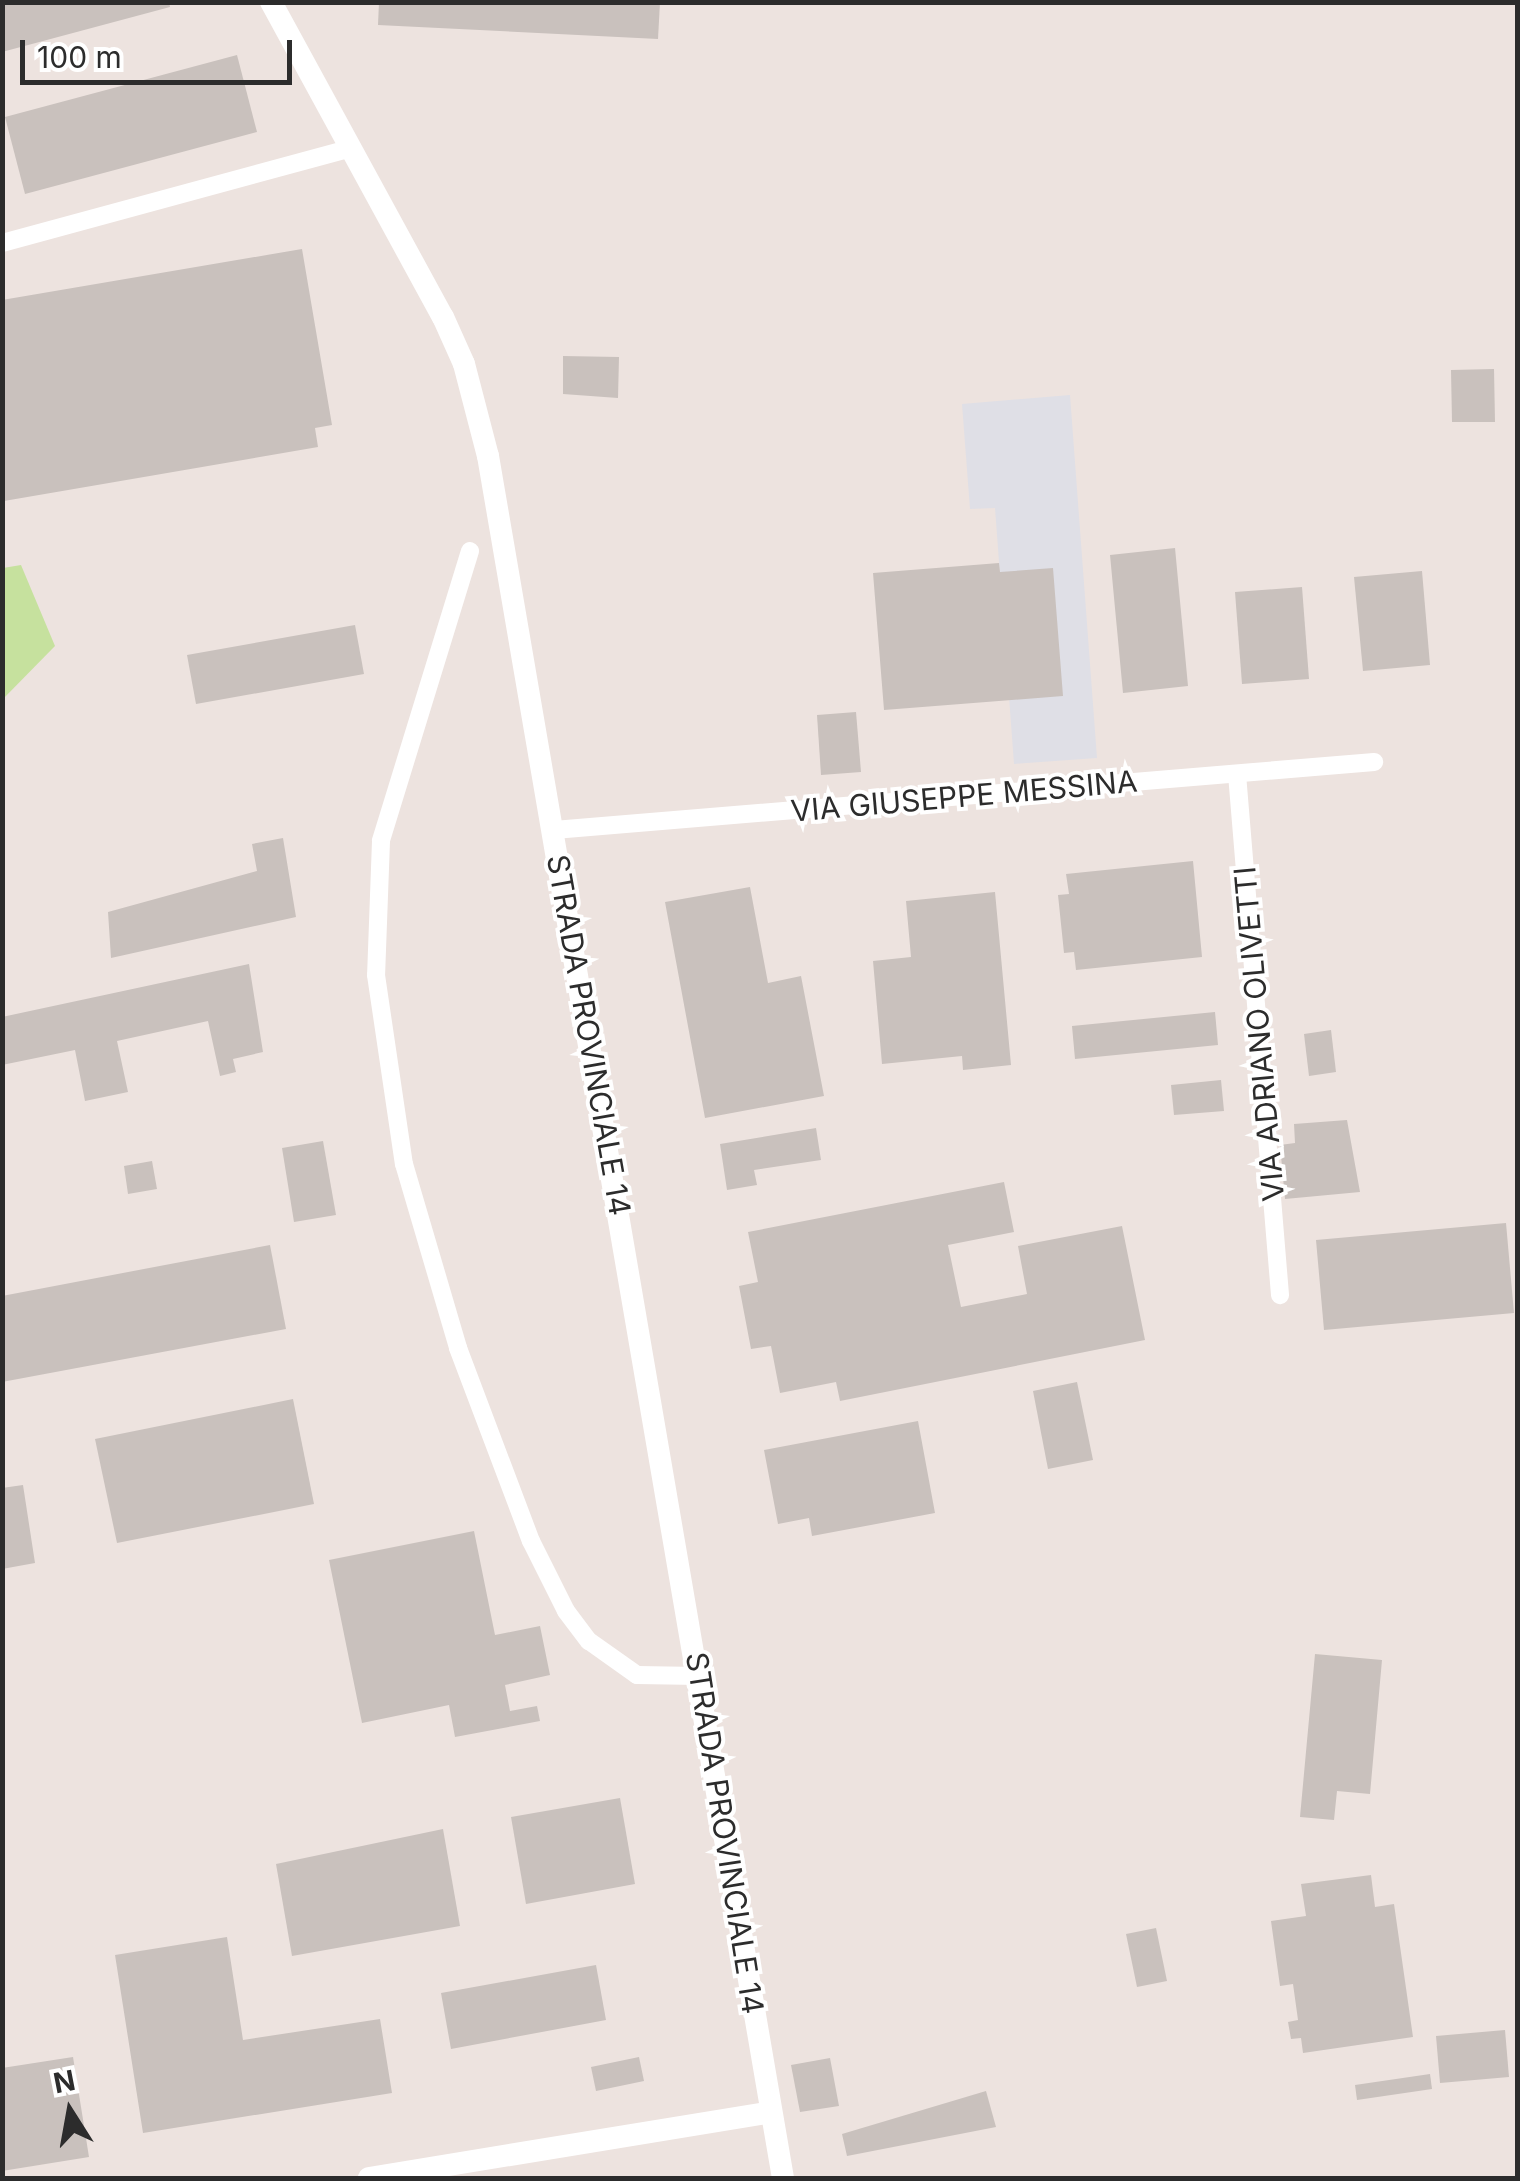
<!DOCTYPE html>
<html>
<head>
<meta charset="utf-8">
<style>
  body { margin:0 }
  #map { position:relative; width:1520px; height:2181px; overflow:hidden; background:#ede3df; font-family:Inter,sans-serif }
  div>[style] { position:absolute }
  .industrial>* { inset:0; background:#dfdfe6 }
  .green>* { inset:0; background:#c6e19e }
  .building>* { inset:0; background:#c9c1bd }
  .minor>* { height:18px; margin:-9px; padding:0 9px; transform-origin:9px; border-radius:9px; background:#fff }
  .tertiary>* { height:22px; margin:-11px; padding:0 11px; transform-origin:11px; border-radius:11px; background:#fff }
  span { translate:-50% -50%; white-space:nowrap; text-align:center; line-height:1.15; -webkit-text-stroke:8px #fff; paint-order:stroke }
  .street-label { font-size:30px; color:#2c2c2c }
  .frame { position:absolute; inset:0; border:5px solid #2c2c2c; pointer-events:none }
  .north { position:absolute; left:20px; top:2061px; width:100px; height:100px; -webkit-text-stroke:8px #fff; paint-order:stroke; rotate:349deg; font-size:28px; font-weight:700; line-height:40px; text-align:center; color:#2c2c2c }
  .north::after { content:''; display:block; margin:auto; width:35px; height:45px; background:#2c2c2c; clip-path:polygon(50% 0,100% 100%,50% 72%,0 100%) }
  .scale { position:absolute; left:20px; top:40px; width:272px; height:45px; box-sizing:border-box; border:5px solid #2c2c2c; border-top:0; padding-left:12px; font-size:30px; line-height:35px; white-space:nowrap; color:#2c2c2c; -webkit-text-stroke:8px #fff; paint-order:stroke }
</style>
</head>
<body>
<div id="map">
  <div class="industrial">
    <div style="clip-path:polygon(1070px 395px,1097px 758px,1014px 764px,995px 508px,970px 509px,962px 404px)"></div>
  </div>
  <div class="green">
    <div style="clip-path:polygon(21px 565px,55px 646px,3px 699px,3px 568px)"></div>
  </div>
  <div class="building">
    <div style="clip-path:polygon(2px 2px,169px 2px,170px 7px,2px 52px)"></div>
    <div style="clip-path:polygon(379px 2px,660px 2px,658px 39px,378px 25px)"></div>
    <div style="clip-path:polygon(237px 55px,257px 132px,25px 194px,5px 117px)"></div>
    <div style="clip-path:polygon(302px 249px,332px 425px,315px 428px,318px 447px,4px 501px,2px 300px)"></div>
    <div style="clip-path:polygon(563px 356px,619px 357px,618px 398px,563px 394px)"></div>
    <div style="clip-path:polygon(1494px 369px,1495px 422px,1452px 422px,1451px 370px)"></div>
    <div style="clip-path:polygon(1175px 548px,1188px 686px,1123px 693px,1110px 555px)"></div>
    <div style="clip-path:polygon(999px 563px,1000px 572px,1053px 568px,1063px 696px,884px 710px,873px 573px)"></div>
    <div style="clip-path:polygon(1422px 571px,1430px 665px,1363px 671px,1354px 577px)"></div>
    <div style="clip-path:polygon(1302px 587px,1309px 679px,1242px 684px,1235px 592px)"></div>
    <div style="clip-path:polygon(355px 625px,364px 674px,196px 704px,187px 655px)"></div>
    <div style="clip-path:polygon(856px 712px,861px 772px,821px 775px,817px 715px)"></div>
    <div style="clip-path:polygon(283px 838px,296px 917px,111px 958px,108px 912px,257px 871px,252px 844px)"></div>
    <div style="clip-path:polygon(1193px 861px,1202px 957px,1076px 970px,1074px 952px,1064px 953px,1058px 895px,1069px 894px,1066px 874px)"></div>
    <div style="clip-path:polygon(750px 887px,768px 983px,801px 976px,824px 1096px,705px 1118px,665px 902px)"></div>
    <div style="clip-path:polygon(995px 892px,1011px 1065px,963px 1070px,962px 1056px,882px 1064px,873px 961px,911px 957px,906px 901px)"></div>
    <div style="clip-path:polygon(249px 964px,263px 1052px,233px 1059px,236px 1072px,220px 1076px,208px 1021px,117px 1041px,128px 1092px,85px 1101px,75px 1050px,2px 1065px,2px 1017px)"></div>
    <div style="clip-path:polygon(1215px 1012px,1218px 1045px,1075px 1059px,1072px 1026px)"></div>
    <div style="clip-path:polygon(1331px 1030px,1336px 1072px,1309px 1076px,1304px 1034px)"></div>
    <div style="clip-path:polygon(1221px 1080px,1224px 1111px,1174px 1115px,1171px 1085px)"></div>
    <div style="clip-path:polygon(1347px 1120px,1360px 1192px,1285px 1199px,1280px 1145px,1295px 1143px,1294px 1124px)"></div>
    <div style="clip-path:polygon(816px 1128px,821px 1160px,754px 1170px,757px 1185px,727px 1190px,720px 1144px)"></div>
    <div style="clip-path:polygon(323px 1141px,336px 1215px,294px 1222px,282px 1148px)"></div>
    <div style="clip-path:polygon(152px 1161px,157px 1189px,128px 1194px,124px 1166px)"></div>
    <div style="clip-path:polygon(1004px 1182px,1014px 1232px,948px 1245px,961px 1307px,1027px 1294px,1018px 1246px,1122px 1226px,1145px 1340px,840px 1401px,836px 1382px,780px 1393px,771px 1346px,751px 1349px,739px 1286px,758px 1282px,748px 1232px)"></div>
    <div style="clip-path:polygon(1506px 1223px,1514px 1313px,1324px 1330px,1316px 1240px)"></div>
    <div style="clip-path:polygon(270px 1245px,286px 1329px,2px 1382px,2px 1296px)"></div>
    <div style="clip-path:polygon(1077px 1382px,1093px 1460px,1048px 1469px,1033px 1391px)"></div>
    <div style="clip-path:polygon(293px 1399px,314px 1504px,117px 1543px,95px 1439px)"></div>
    <div style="clip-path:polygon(918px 1421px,935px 1513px,812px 1536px,809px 1518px,778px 1524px,764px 1450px)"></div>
    <div style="clip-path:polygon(23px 1485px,35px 1563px,2px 1569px,2px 1488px)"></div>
    <div style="clip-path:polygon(474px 1531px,495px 1635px,540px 1626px,550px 1675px,505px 1685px,510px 1711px,537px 1706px,540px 1721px,455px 1737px,449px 1705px,362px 1723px,329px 1560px)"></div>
    <div style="clip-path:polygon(1315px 1654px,1382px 1660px,1370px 1794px,1337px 1791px,1334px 1820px,1300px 1817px)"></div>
    <div style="clip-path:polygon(620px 1798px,635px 1884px,526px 1904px,511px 1817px)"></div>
    <div style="clip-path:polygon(443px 1829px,460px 1926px,292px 1956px,276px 1864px)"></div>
    <div style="clip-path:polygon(1371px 1875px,1375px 1907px,1394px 1904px,1413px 2037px,1303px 2053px,1301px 2038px,1291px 2039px,1288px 2022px,1298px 2020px,1293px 1984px,1280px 1986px,1271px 1921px,1306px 1916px,1301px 1884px)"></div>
    <div style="clip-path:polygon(1156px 1928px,1167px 1981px,1137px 1987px,1126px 1934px)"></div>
    <div style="clip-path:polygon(227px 1937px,243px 2040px,380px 2019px,392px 2093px,143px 2133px,115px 1955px)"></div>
    <div style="clip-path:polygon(596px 1965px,606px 2020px,451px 2049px,441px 1993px)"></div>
    <div style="clip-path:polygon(1505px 2030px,1509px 2077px,1440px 2083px,1436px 2036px)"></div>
    <div style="clip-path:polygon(73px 2057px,89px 2157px,2px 2171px,2px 2068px)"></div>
    <div style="clip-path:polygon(639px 2057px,644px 2081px,596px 2091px,591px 2067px)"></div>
    <div style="clip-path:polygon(830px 2058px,839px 2106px,800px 2112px,791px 2065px)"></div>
    <div style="clip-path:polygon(1430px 2074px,1432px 2089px,1357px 2100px,1355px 2085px)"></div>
    <div style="clip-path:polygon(986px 2091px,996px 2127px,847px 2156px,842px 2134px)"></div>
  </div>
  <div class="minor">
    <div style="left:2px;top:243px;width:363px;rotate:-15.2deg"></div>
    <div style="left:470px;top:551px;width:303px;rotate:107.1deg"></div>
    <div style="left:381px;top:841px;width:134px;rotate:92.1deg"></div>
    <div style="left:376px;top:975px;width:191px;rotate:81.6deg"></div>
    <div style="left:404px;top:1164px;width:192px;rotate:73.6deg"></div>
    <div style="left:458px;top:1348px;width:206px;rotate:69.3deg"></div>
    <div style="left:531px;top:1541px;width:78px;rotate:63.4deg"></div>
    <div style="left:566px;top:1611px;width:38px;rotate:53deg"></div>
    <div style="left:589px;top:1641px;width:59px;rotate:35.3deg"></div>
    <div style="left:637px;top:1675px;width:62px;rotate:0.9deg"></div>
    <div style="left:1237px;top:774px;width:523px;rotate:85.28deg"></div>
    <div style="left:554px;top:830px;width:823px;rotate:-4.74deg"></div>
  </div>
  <div class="tertiary">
    <div style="left:271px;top:2px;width:359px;rotate:61.4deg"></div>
    <div style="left:443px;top:317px;width:51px;rotate:65.9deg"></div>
    <div style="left:464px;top:364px;width:95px;rotate:75.4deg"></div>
    <div style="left:488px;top:456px;width:1747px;rotate:80.28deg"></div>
    <div style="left:369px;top:2178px;width:407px;rotate:-9.3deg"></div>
  </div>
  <div class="street-label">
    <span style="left:964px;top:796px;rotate:-5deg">VIA GIUSEPPE MESSINA</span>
    <span style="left:1259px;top:1034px;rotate:-95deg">VIA ADRIANO OLIVETTI</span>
    <span style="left:589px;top:1035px;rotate:80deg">STRADA PROVINCIALE 14</span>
    <span style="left:725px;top:1833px;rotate:81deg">STRADA PROVINCIALE 14</span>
  </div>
  <div class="frame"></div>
  <div class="north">N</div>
  <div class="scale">100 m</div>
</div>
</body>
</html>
